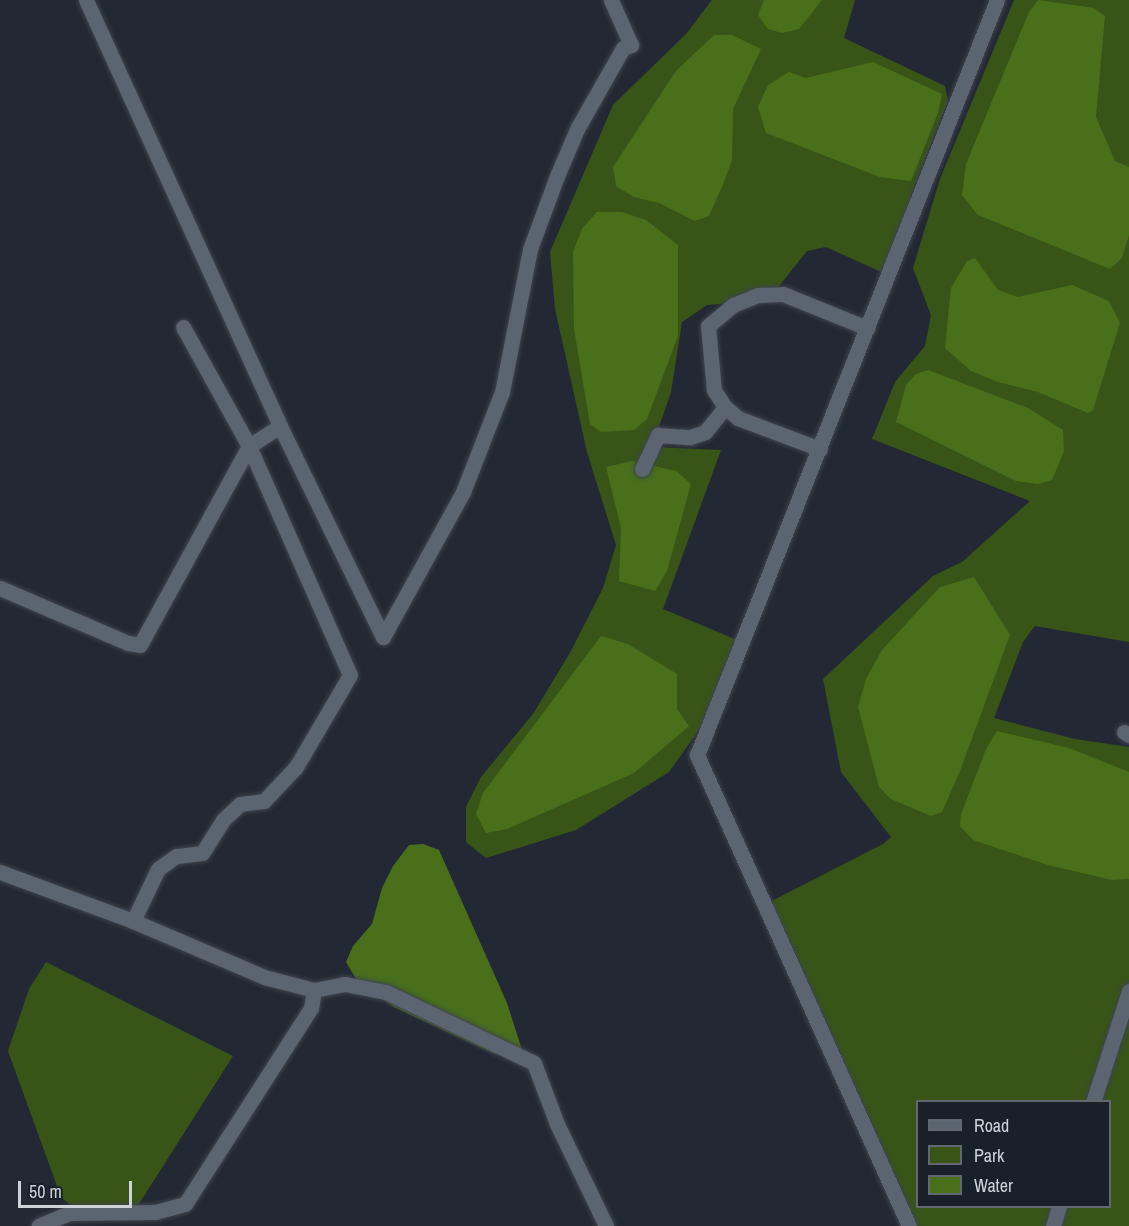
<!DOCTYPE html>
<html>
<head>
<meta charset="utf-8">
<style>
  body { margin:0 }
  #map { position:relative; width:1129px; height:1226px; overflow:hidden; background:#222934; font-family:"Archivo Narrow",sans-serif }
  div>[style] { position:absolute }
  .green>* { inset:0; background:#385517 }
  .water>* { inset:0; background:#496f1b }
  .roads { filter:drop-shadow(0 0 2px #3e444d) drop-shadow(0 0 2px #3e444d) }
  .minor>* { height:15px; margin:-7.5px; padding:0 7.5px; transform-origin:7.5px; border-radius:7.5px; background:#5b6471 }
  span { translate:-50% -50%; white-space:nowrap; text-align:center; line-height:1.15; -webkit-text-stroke:6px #18202a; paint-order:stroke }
  .legend { position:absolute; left:916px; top:1100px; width:195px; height:108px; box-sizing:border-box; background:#18202a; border:2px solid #616870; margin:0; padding:8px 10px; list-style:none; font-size:18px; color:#ced3da }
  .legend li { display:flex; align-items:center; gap:12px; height:30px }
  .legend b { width:30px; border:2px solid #616870 }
  .scale { position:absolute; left:18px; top:1181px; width:114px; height:27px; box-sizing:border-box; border:3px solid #ced3da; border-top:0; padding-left:8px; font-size:18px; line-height:21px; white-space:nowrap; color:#ced3da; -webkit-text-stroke:4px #18202a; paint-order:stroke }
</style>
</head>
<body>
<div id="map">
  <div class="green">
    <div style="clip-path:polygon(712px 0,855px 0,844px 38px,945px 86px,948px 101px,910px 197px,920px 204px,890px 276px,826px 247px,807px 251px,768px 300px,707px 305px,682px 322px,671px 392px,652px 447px,721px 450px,663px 609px,737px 640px,699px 730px,669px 772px,576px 830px,486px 858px,466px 842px,466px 807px,481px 777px,533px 714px,571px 651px,603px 588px,616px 545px,587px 452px,555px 309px,550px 252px,613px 105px,686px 34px)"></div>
    <div style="clip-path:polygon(evenodd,1014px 0,1129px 0,1129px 642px,1035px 626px,1023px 642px,994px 718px,1075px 739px,1129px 747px,1129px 1226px,916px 1226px,762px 906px,883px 844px,891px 837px,841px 772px,823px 679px,933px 576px,962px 562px,1030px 501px,872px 439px,895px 382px,925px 346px,931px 315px,913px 268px,940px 179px,1014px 0,918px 1102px,1110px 1102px,1110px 1206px,918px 1206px,918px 1102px)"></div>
    <div style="clip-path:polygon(46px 962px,233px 1056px,130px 1218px,84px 1216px,61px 1197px,8px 1051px,29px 989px)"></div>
  </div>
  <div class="water">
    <div style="clip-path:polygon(764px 0,822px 0,799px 29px,782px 33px,768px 29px,758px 15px)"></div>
    <div style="clip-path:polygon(1038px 0,1094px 8px,1105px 16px,1096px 117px,1115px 161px,1129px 167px,1129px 235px,1122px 258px,1110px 269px,978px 215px,962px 195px,966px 164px,1029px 12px)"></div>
    <div style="clip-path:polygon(714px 35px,732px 35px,761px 49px,733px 109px,732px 160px,724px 182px,709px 216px,695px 221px,659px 203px,634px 197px,616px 186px,613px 167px,676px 71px)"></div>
    <div style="clip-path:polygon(873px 62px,942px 94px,938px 113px,911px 181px,880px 177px,766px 133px,758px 107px,768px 85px,789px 72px,806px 78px)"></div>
    <div style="clip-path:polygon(597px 212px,622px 212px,646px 220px,678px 245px,678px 336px,647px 419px,634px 430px,601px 432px,590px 424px,574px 329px,573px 252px,582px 229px)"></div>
    <div style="clip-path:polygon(975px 258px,998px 290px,1018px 297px,1072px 285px,1109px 301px,1120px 323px,1093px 410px,1088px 413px,1038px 392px,998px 382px,971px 371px,945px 348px,951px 288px,967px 261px)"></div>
    <div style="clip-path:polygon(928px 370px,1028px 408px,1063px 430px,1064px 451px,1052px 480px,1038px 484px,1016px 481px,896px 422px,906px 385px,916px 374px)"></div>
    <div style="clip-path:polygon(632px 461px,676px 471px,691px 484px,667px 571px,655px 591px,619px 581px,621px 528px,606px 467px)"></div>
    <div style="clip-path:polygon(974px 577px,1010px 635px,960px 771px,942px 812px,931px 816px,891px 799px,879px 787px,858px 707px,866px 679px,882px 650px,940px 587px)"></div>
    <div style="clip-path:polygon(601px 636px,628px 644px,677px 674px,677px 709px,689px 726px,634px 773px,507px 829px,486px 833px,476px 814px,483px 793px)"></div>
    <div style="clip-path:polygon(997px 731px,1069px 748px,1129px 772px,1129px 879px,1112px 880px,1048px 865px,973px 840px,960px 826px,961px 814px,986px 749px)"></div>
    <div style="clip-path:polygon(423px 844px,439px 850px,507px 1003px,523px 1053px,494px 1054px,394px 1007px,359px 984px,346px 962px,353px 946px,372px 924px,382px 888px,393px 866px,409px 845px)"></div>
  </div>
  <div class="roads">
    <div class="minor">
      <div style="left:86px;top:0;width:468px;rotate:65.5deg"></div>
      <div style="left:280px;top:426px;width:37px;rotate:147deg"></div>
      <div style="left:249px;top:446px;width:136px;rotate:-119deg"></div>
      <div style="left:280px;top:426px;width:235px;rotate:64deg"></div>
      <div style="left:383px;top:637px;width:166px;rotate:-61.1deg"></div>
      <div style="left:463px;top:492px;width:107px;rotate:-68.7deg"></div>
      <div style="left:502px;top:392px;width:146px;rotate:-78.9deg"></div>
      <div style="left:530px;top:249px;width:78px;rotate:-69.7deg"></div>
      <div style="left:557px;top:176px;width:51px;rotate:-66.9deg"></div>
      <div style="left:577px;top:129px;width:93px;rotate:-60.4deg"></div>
      <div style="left:623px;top:48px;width:9px;rotate:-21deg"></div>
      <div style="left:631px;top:45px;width:49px;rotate:-114deg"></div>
      <div style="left:820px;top:449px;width:88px;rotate:-159.3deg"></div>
      <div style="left:738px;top:418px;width:17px;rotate:-140deg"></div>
      <div style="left:725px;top:407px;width:20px;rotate:-123deg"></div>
      <div style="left:714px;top:390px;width:64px;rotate:-95.4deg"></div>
      <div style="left:708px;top:326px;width:33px;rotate:-40deg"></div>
      <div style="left:733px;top:305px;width:27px;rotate:-22deg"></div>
      <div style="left:758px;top:295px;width:25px;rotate:-2deg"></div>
      <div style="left:783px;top:294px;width:91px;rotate:22deg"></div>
      <div style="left:642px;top:469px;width:38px;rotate:-65deg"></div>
      <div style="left:658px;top:435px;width:32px;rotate:4deg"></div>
      <div style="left:690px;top:437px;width:16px;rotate:-18deg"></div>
      <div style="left:705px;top:432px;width:32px;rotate:-51deg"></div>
      <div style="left:0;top:588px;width:139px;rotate:23.3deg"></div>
      <div style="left:128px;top:643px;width:12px;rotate:9deg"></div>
      <div style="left:140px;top:645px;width:227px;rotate:-61.3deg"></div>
      <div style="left:249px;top:446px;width:250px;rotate:66.2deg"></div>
      <div style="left:350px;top:675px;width:107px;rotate:120.4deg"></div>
      <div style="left:296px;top:767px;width:47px;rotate:133.3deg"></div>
      <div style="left:264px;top:801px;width:24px;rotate:173deg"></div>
      <div style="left:240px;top:804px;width:23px;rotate:137deg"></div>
      <div style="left:223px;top:820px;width:39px;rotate:122deg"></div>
      <div style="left:202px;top:853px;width:26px;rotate:173deg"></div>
      <div style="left:176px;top:856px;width:22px;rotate:144deg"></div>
      <div style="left:158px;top:869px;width:58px;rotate:115.7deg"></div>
      <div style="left:1124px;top:732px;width:6px;rotate:31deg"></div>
      <div style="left:0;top:872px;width:142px;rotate:20.2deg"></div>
      <div style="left:133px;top:921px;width:142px;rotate:23.1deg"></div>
      <div style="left:264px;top:977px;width:52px;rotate:14.6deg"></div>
      <div style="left:314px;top:990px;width:18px;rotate:99deg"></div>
      <div style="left:311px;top:1008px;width:233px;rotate:122.7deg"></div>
      <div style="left:185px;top:1204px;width:30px;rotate:165deg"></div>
      <div style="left:156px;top:1212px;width:87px;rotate:179.3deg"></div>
      <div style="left:69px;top:1213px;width:33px;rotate:157deg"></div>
      <div style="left:314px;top:990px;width:32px;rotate:-11deg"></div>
      <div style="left:345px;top:984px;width:42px;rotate:11deg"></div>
      <div style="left:386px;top:992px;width:164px;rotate:25.6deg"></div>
      <div style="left:534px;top:1063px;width:65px;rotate:69.3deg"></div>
      <div style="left:557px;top:1124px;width:113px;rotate:64.3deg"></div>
      <div style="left:1093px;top:1102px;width:117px;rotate:-72deg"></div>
      <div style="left:909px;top:1226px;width:517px;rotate:-114.23deg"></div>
      <div style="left:697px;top:755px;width:812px;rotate:-68.33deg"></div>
      <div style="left:1053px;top:1226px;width:21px;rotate:-73deg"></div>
    </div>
  </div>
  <ul class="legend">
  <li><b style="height:8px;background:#5b6471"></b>Road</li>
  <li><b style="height:16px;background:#385517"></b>Park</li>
  <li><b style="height:16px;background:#496f1b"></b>Water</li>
  </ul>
  <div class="scale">50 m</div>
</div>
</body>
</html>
